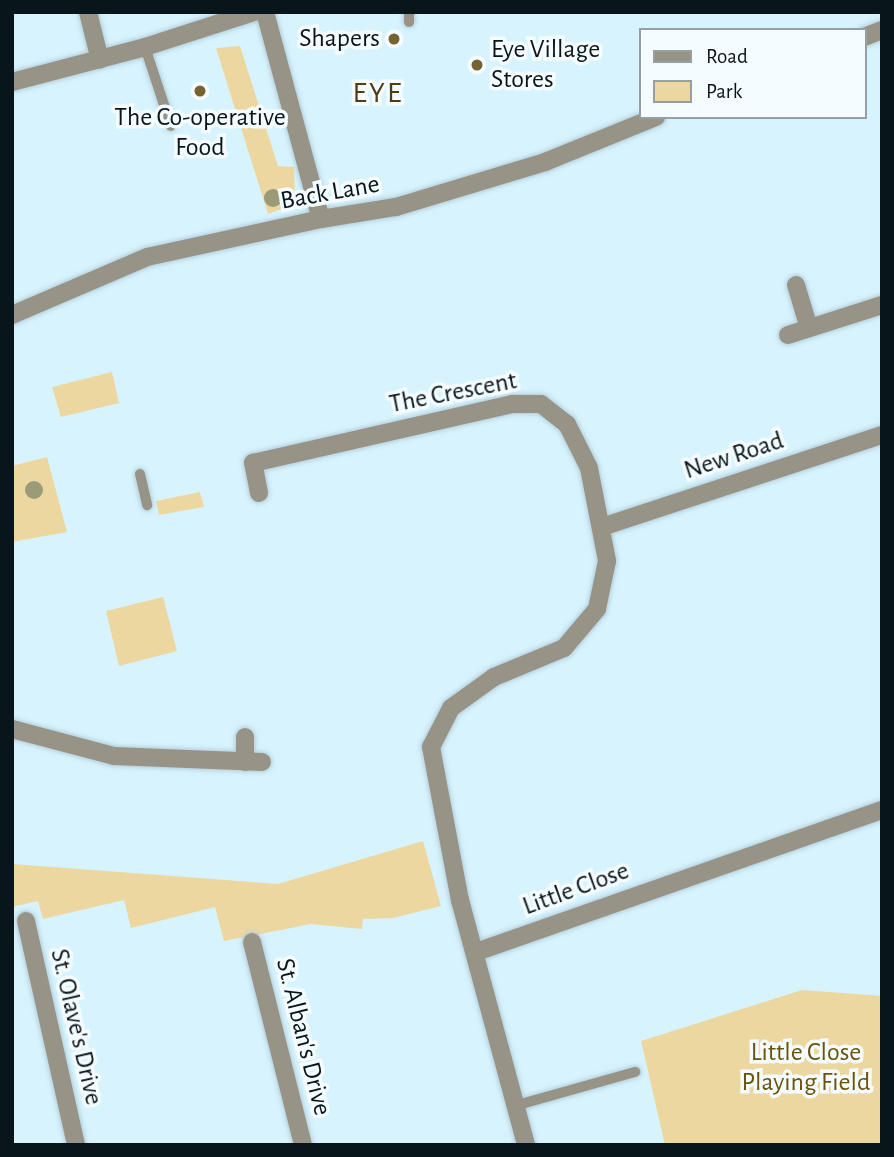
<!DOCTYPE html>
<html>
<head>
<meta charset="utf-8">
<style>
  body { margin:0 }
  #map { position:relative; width:894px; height:1157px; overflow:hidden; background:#d6f3fe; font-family:"Alegreya Sans",sans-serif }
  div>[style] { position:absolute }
  .green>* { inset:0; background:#edd7a1 }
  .roads { filter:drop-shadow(0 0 2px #b5cfda) drop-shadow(0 0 2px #b5cfda) }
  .service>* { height:10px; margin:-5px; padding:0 5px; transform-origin:5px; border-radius:5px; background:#989387 }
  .minor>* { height:18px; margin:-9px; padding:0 9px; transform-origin:9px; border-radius:9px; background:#989387 }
  .tertiary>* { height:18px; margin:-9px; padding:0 9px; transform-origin:9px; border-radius:9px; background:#989387 }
  .trees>* { width:18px; height:18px; margin:-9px; border-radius:50%; background:#9b9b78 }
  .dots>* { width:19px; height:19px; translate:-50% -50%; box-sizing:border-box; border:4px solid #f5fcff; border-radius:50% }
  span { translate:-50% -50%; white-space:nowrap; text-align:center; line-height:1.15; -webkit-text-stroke:7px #f5fcff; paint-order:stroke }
  .poi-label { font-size:26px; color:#08151a }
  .right { translate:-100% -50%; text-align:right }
  .left { translate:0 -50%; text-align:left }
  .street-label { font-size:26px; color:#08151a }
  .park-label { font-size:26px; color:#6a530b }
  .quarter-label { font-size:30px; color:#4c3d15; letter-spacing:2px }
  .frame { position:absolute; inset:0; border:14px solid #08151a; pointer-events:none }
  .legend { position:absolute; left:639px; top:28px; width:228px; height:91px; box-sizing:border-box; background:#f5fcff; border:2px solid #96a0a3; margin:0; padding:9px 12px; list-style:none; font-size:21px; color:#08151a }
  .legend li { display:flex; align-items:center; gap:14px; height:35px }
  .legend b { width:35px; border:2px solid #96a0a3 }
</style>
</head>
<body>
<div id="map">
  <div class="green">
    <div style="clip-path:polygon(240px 46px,278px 166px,294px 167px,295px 200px,290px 206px,268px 214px,216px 48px)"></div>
    <div style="clip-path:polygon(112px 372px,119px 403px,61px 417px,52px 387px)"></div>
    <div style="clip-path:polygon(47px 457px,67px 532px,12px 542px,12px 466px)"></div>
    <div style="clip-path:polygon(200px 492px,204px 507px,159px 515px,156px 501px)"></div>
    <div style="clip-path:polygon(163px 597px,177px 651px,119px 666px,106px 611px)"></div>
    <div style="clip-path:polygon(423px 841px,441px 906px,393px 918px,363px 919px,362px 929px,311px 924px,224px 941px,215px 907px,131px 928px,124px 900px,43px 919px,38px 901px,12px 907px,12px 864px,278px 884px)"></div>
    <div style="clip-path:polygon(802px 990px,882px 996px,882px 1145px,665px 1145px,641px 1041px)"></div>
  </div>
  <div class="roads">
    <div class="service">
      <div style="left:409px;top:12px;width:10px;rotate:90deg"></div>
      <div style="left:145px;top:47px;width:83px;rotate:71.8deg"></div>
      <div style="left:140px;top:474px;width:32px;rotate:77deg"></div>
      <div style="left:514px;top:1106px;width:126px;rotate:-15.7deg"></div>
    </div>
    <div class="minor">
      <div style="left:88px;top:12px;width:49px;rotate:76deg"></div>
      <div style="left:265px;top:12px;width:214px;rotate:74.9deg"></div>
      <div style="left:864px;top:37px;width:19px;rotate:-21deg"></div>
      <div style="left:796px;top:285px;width:45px;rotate:73.2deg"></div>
      <div style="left:12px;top:315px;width:147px;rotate:-23.2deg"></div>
      <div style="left:147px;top:257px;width:178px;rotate:-12.3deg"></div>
      <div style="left:321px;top:219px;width:76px;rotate:-9.1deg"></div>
      <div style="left:396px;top:207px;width:156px;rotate:-16.8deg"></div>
      <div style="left:545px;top:162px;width:120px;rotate:-22.1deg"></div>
      <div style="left:788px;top:335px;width:99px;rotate:-17.7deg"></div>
      <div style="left:259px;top:493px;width:31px;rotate:-101deg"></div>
      <div style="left:253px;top:463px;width:266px;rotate:-12.8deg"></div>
      <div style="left:512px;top:404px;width:29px"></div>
      <div style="left:541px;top:404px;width:33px;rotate:38deg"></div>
      <div style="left:567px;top:424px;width:49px;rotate:63.4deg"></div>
      <div style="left:589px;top:468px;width:95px;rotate:79deg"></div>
      <div style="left:607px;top:561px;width:49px;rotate:101.8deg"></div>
      <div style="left:597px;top:609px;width:51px;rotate:130.2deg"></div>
      <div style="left:564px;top:648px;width:76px;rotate:157.5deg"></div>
      <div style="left:494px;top:677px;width:53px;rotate:144.2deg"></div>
      <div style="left:451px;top:708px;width:44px;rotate:117.1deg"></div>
      <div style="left:431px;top:747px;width:156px;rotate:79.3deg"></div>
      <div style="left:460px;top:900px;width:254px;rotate:74.9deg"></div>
      <div style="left:602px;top:527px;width:295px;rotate:-18.2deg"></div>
      <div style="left:12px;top:729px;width:106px;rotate:14.8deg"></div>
      <div style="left:114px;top:756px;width:148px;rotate:2.3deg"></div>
      <div style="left:245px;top:762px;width:25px;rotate:-90deg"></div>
      <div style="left:26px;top:921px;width:230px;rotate:77.4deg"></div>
      <div style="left:252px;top:942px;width:209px;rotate:75.9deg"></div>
      <div style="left:476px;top:952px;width:430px;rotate:-19.3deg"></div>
    </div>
    <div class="tertiary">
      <div style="left:12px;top:82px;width:138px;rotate:-14.7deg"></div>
      <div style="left:145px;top:47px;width:114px;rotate:-17.8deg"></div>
    </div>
  </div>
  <div class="trees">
    <div style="left:273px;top:198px"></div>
    <div style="left:34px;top:490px"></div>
  </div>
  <div class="dots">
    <div style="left:394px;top:39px;background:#766332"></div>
    <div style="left:477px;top:65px;background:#766332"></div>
    <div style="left:200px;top:91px;background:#766332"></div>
  </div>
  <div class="poi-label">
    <span class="right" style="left:380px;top:39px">Shapers</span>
    <span class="left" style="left:491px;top:65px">Eye Village<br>Stores</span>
    <span style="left:200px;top:133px">The Co-operative<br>Food</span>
  </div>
  <div class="street-label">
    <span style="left:330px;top:193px;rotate:-10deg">Back Lane</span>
    <span style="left:453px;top:393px;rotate:-11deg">The Crescent</span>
    <span style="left:734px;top:456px;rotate:-18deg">New Road</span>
    <span style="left:576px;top:889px;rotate:-20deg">Little Close</span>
    <span style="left:76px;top:1027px;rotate:77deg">St. Olave's Drive</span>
    <span style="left:303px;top:1037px;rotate:76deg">St. Alban's Drive</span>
  </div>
  <div class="park-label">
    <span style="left:806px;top:1068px">Little Close<br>Playing Field</span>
  </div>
  <div class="quarter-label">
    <span style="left:378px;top:93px">EYE</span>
  </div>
  <div class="frame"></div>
  <ul class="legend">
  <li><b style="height:9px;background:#989387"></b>Road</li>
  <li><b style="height:19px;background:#edd7a1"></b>Park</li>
  </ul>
</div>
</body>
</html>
